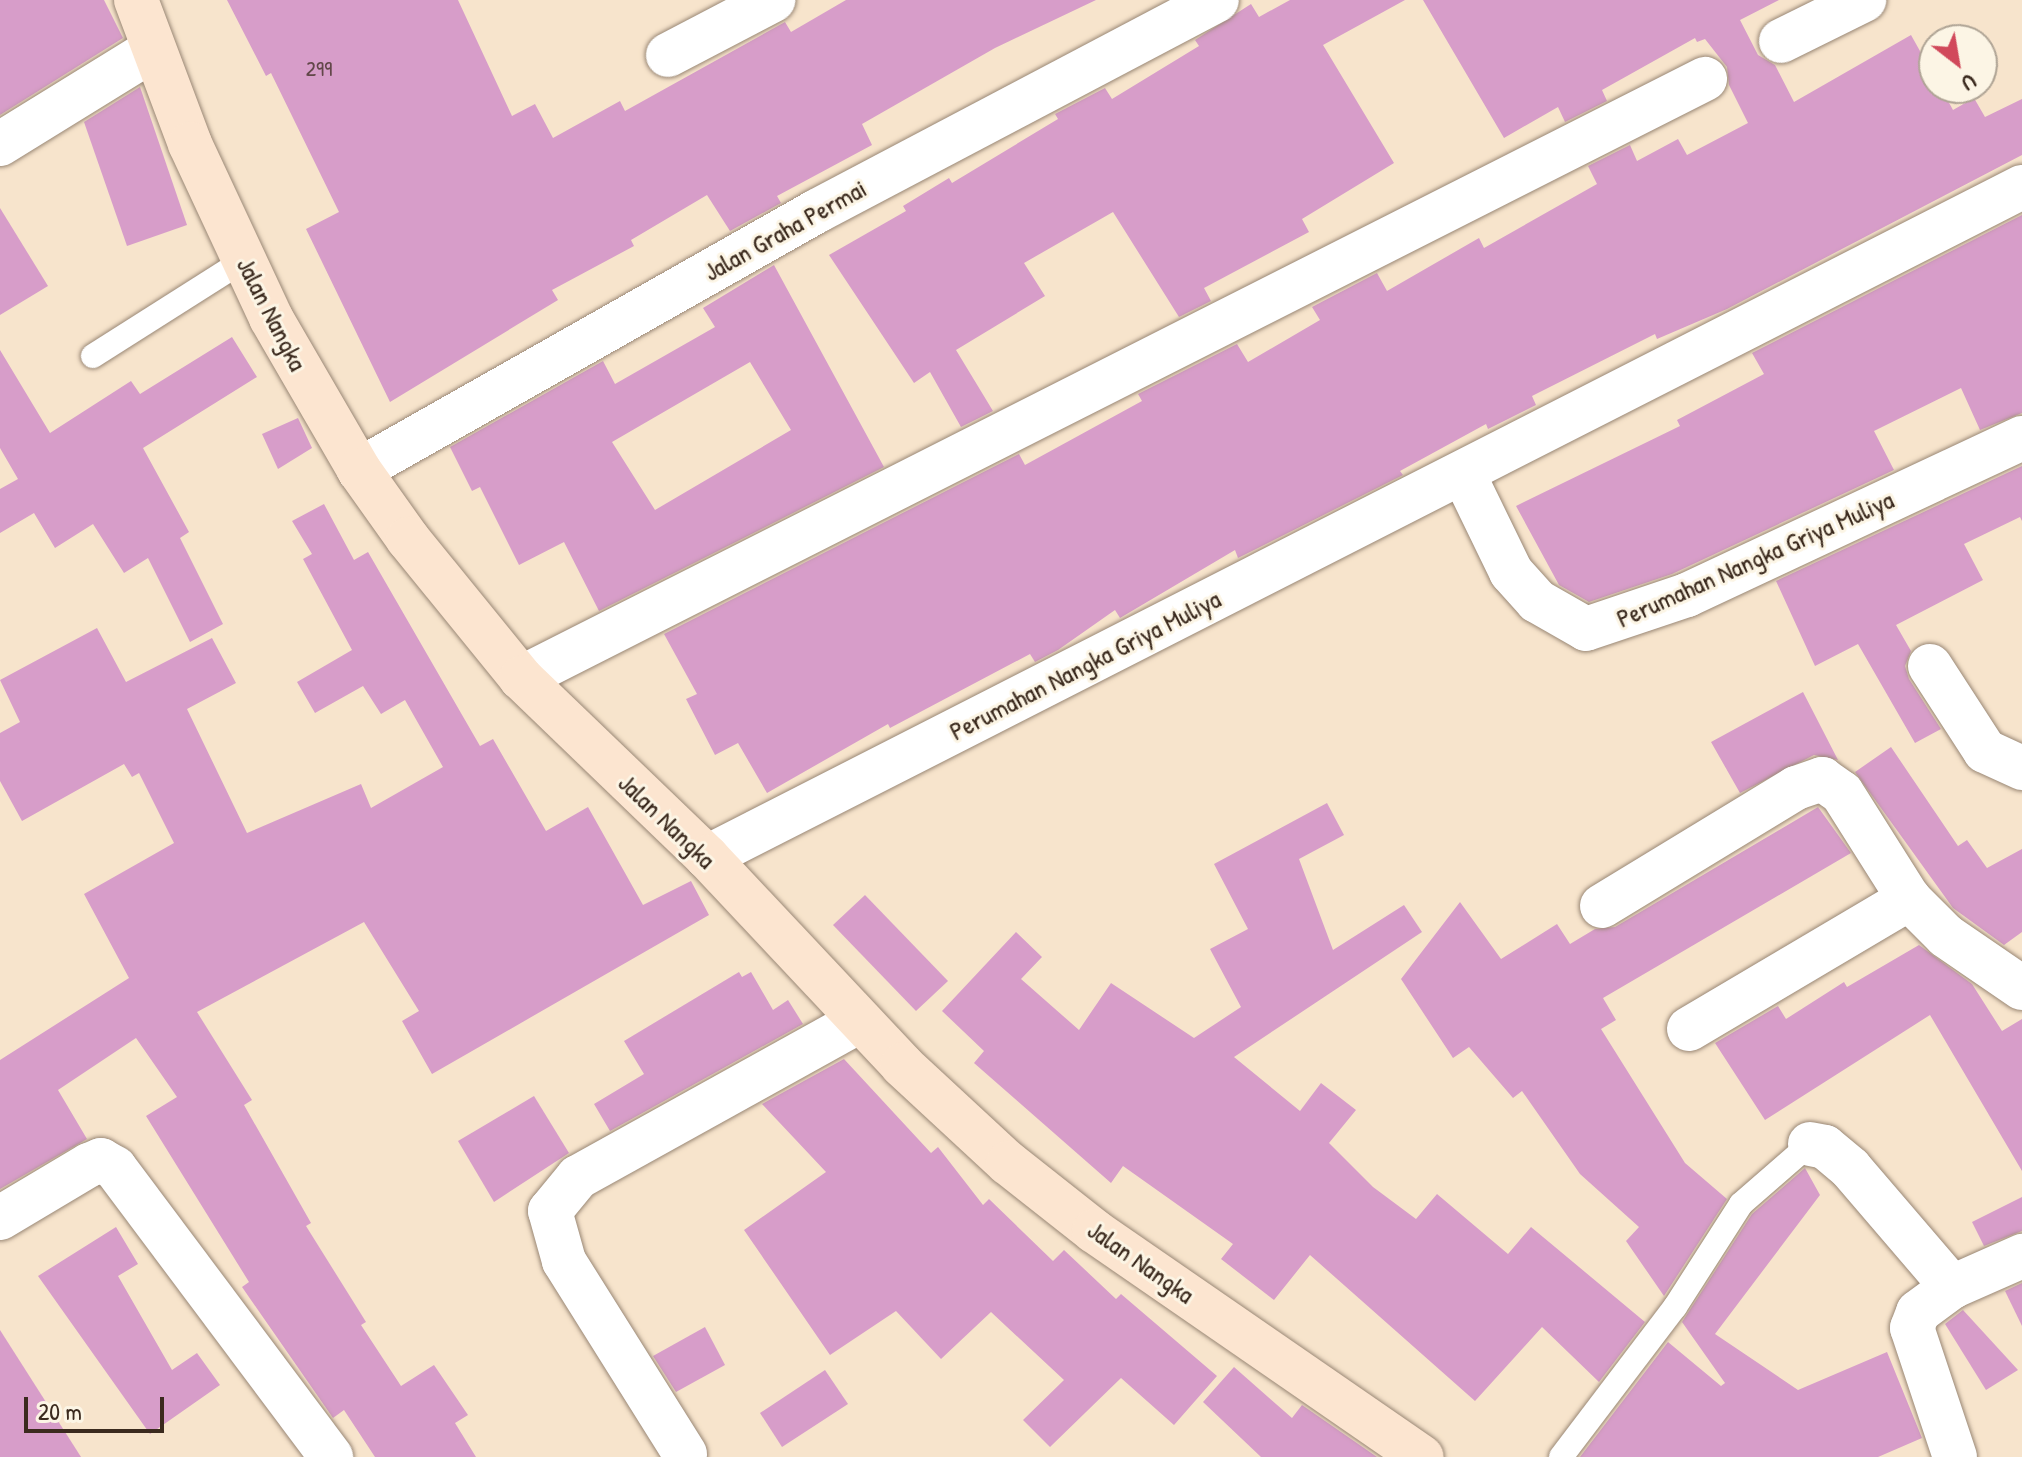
<!DOCTYPE html>
<html>
<head>
<meta charset="utf-8">
<style>
  body { margin:0 }
  #map { position:relative; width:2022px; height:1457px; overflow:hidden; background:#f7e4cc; font-family:"Patrick Hand",sans-serif }
  div>[style] { position:absolute }
  .building>* { inset:0; background:#d79dc9 }
  .roads { filter:drop-shadow(0 0 2px #998775) drop-shadow(0 0 2px #998775) }
  .service>* { height:24px; margin:-12px; padding:0 12px; transform-origin:12px; border-radius:12px; background:#fff }
  .minor>* { height:44px; margin:-22px; padding:0 22px; transform-origin:22px; border-radius:22px; background:#fff }
  .secondary>* { height:44px; margin:-22px; padding:0 22px; transform-origin:22px; border-radius:22px; background:#fce5d0 }
  span { translate:-50% -50%; white-space:nowrap; text-align:center; line-height:1.15; -webkit-text-stroke:6px #fcf5e5; paint-order:stroke }
  .number-label { font-size:22px; color:#624749 }
  .number-label span { -webkit-text-stroke-width:0 }
  .street-label { font-size:26px; color:#3b2a1e }
  .north { position:absolute; left:1918px; top:24px; width:80px; height:80px; box-sizing:border-box; background:#fcf5e5; border:2px solid #afa495; border-radius:50%; rotate:149deg; font-size:22px; font-weight:700; line-height:32px; text-align:center; color:#3b2a1e }
  .north::after { content:''; display:block; margin:auto; width:28px; height:36px; background:#d1495b; clip-path:polygon(50% 0,100% 100%,50% 72%,0 100%) }
  .scale { position:absolute; left:24px; top:1397px; width:140px; height:36px; box-sizing:border-box; border:4px solid #3b2a1e; border-top:0; padding-left:10px; font-size:24px; line-height:28px; white-space:nowrap; color:#3b2a1e; -webkit-text-stroke:6px #fcf5e5; paint-order:stroke }
</style>
</head>
<body>
<div id="map">
  <div class="building">
    <div style="clip-path:polygon(0 0,104px 0,123px 38px,0 115px)"></div>
    <div style="clip-path:polygon(227px 0,458px 0,512px 116px,535px 104px,553px 138px,620px 101px,625px 111px,785px 22px,791px 32px,846px 0,1096px 0,995px 48px,862px 124px,872px 145px,777px 196px,781px 203px,730px 231px,707px 195px,631px 240px,634px 246px,552px 290px,558px 300px,390px 402px,306px 229px,339px 212px,271px 73px,266px 76px)"></div>
    <div style="clip-path:polygon(1290px 0,1405px 0,1323px 45px,1394px 163px,1302px 219px,1309px 232px,1204px 288px,1211px 301px,1179px 317px,1113px 212px,1024px 263px,1045px 296px,956px 350px,993px 411px,961px 427px,930px 372px,914px 383px,829px 255px,906px 211px,903px 206px,949px 178px,952px 183px,1058px 119px,1055px 114px,1105px 88px,1112px 99px,1199px 46px,1195px 40px,1251px 4px,1259px 17px)"></div>
    <div style="clip-path:polygon(1423px 0,1779px 0,1740px 20px,1758px 55px,1775px 65px,1794px 102px,1911px 35px,1934px 76px,1934px 88px,1941px 88px,1953px 110px,1974px 98px,1985px 117px,2022px 99px,2022px 155px,1727px 309px,1657px 339px,1655px 334px,1532px 396px,1536px 405px,1488px 429px,1486px 424px,1400px 471px,1403px 475px,1238px 558px,1235px 550px,1120px 618px,1115px 610px,1058px 650px,1035px 662px,1030px 654px,890px 728px,888px 724px,767px 793px,738px 743px,715px 755px,686px 699px,697px 694px,664px 634px,1019px 454px,1025px 465px,1142px 401px,1138px 394px,1237px 344px,1248px 362px,1320px 320px,1312px 307px,1377px 273px,1387px 291px,1479px 238px,1484px 248px,1597px 184px,1588px 166px,1630px 145px,1637px 161px,1678px 139px,1687px 155px,1748px 123px,1729px 85px,1727px 67px,1705px 39px,1697px 42px,1695px 38px,1602px 90px,1607px 101px,1565px 122px,1558px 107px,1504px 138px)"></div>
    <div style="clip-path:polygon(140px 87px,187px 225px,127px 246px,84px 122px)"></div>
    <div style="clip-path:polygon(0 208px,48px 286px,0 315px)"></div>
    <div style="clip-path:polygon(2022px 215px,2022px 413px,1980px 430px,1961px 388px,1874px 431px,1894px 470px,1672px 574px,1589px 602px,1559px 585px,1516px 506px,1680px 426px,1677px 420px,1764px 374px,1752px 353px)"></div>
    <div style="clip-path:polygon(evenodd,774px 265px,884px 467px,599px 611px,564px 542px,519px 565px,480px 487px,472px 491px,450px 447px,603px 361px,615px 384px,715px 327px,703px 308px,774px 265px,750px 362px,791px 430px,655px 510px,612px 442px,750px 362px)"></div>
    <div style="clip-path:polygon(232px 337px,257px 377px,143px 448px,189px 532px,180px 538px,223px 624px,190px 642px,148px 558px,124px 573px,93px 524px,55px 548px,34px 513px,0 533px,0 489px,18px 479px,0 448px,0 350px,50px 433px,131px 381px,140px 394px)"></div>
    <div style="clip-path:polygon(298px 418px,312px 448px,278px 469px,262px 434px)"></div>
    <div style="clip-path:polygon(2022px 466px,2022px 521px,2020px 517px,1964px 544px,1983px 580px,1896px 625px,1911px 651px,1905px 666px,1909px 679px,1941px 729px,1915px 743px,1858px 644px,1815px 666px,1776px 581px)"></div>
    <div style="clip-path:polygon(324px 504px,354px 560px,368px 552px,480px 746px,493px 739px,546px 831px,588px 807px,643px 905px,691px 881px,709px 915px,432px 1074px,402px 1021px,419px 1011px,364px 922px,197px 1012px,252px 1100px,244px 1105px,311px 1223px,306px 1226px,366px 1322px,361px 1325px,401px 1386px,434px 1365px,468px 1415px,455px 1423px,476px 1457px,375px 1457px,344px 1410px,333px 1418px,242px 1287px,249px 1282px,146px 1116px,177px 1097px,136px 1038px,58px 1090px,87px 1139px,0 1189px,0 1060px,129px 978px,84px 894px,174px 843px,139px 773px,132px 777px,124px 764px,22px 821px,0 781px,0 733px,20px 722px,0 680px,97px 628px,126px 682px,212px 638px,236px 683px,187px 709px,247px 833px,361px 784px,371px 808px,443px 767px,405px 700px,381px 714px,363px 686px,315px 713px,297px 682px,352px 650px,303px 559px,312px 554px,292px 521px)"></div>
    <div style="clip-path:polygon(1803px 692px,1838px 760px,1814px 755px,1740px 793px,1711px 742px)"></div>
    <div style="clip-path:polygon(1891px 747px,1958px 846px,1967px 840px,1987px 868px,2022px 849px,2022px 932px,2004px 945px,1953px 908px,1855px 772px)"></div>
    <div style="clip-path:polygon(1327px 803px,1344px 835px,1299px 859px,1333px 950px,1404px 905px,1422px 932px,1234px 1057px,1300px 1111px,1321px 1083px,1356px 1110px,1329px 1143px,1373px 1187px,1416px 1219px,1437px 1194px,1508px 1254px,1531px 1227px,1645px 1322px,1599px 1382px,1542px 1327px,1475px 1401px,1310px 1255px,1274px 1300px,1221px 1259px,1233px 1244px,1123px 1166px,1111px 1183px,974px 1063px,984px 1051px,942px 1011px,1016px 932px,1042px 957px,1021px 979px,1079px 1030px,1111px 983px,1194px 1038px,1241px 1007px,1210px 949px,1248px 929px,1214px 864px)"></div>
    <div style="clip-path:polygon(1818px 807px,1851px 853px,1603px 998px,1616px 1020px,1601px 1029px,1685px 1163px,1727px 1199px,1664px 1296px,1626px 1241px,1639px 1227px,1580px 1174px,1522px 1091px,1513px 1098px,1469px 1047px,1453px 1058px,1401px 979px,1460px 902px,1501px 959px,1557px 924px,1570px 944px,1595px 929px,1615px 927px)"></div>
    <div style="clip-path:polygon(865px 895px,948px 981px,916px 1011px,833px 925px)"></div>
    <div style="clip-path:polygon(1919px 945px,1972px 984px,2002px 1031px,2022px 1019px,2022px 1171px,1930px 1015px,1765px 1120px,1715px 1043px,1778px 1006px,1786px 1019px,1844px 982px,1847px 987px)"></div>
    <div style="clip-path:polygon(739px 972px,742px 977px,751px 972px,773px 1010px,788px 1000px,803px 1024px,610px 1131px,594px 1104px,644px 1074px,624px 1041px)"></div>
    <div style="clip-path:polygon(844px 1059px,931px 1153px,938px 1147px,983px 1205px,989px 1199px,1053px 1261px,1064px 1250px,1116px 1299px,1121px 1294px,1217px 1376px,1174px 1425px,1121px 1378px,1050px 1447px,1023px 1420px,1064px 1380px,991px 1312px,941px 1359px,896px 1311px,830px 1355px,744px 1230px,826px 1172px,762px 1104px)"></div>
    <div style="clip-path:polygon(534px 1096px,569px 1153px,494px 1202px,458px 1141px)"></div>
    <div style="clip-path:polygon(1805px 1168px,1820px 1195px,1715px 1334px,1798px 1390px,1887px 1352px,1922px 1438px,1878px 1457px,1580px 1457px,1668px 1342px,1721px 1386px,1725px 1383px,1682px 1322px,1752px 1214px)"></div>
    <div style="clip-path:polygon(2022px 1197px,2022px 1231px,1984px 1246px,1972px 1222px)"></div>
    <div style="clip-path:polygon(116px 1227px,138px 1264px,118px 1276px,172px 1370px,197px 1353px,220px 1385px,150px 1434px,38px 1276px)"></div>
    <div style="clip-path:polygon(2022px 1283px,2022px 1326px,2005px 1291px)"></div>
    <div style="clip-path:polygon(1963px 1310px,2018px 1370px,1986px 1390px,1945px 1324px)"></div>
    <div style="clip-path:polygon(705px 1327px,725px 1365px,676px 1392px,653px 1356px)"></div>
    <div style="clip-path:polygon(0 1330px,81px 1457px,0 1457px)"></div>
    <div style="clip-path:polygon(1234px 1367px,1292px 1418px,1302px 1405px,1377px 1457px,1261px 1457px,1203px 1402px)"></div>
    <div style="clip-path:polygon(825px 1370px,848px 1404px,782px 1447px,760px 1413px)"></div>
  </div>
  <div class="roads">
    <div class="service">
      <div style="left:93px;top:356px;width:179px;rotate:-32.4deg"></div>
      <div style="left:1561px;top:1457px;width:188px;rotate:-52.8deg"></div>
      <div style="left:1675px;top:1307px;width:122px;rotate:-57.3deg"></div>
      <div style="left:1741px;top:1204px;width:91px;rotate:-41deg"></div>
    </div>
    <div class="minor">
      <div style="left:1781px;top:41px;width:93px;rotate:-26.3deg"></div>
      <div style="left:668px;top:55px;width:119px;rotate:-27.6deg"></div>
      <div style="left:0;top:144px;width:179px;rotate:-31.7deg"></div>
      <div style="left:359px;top:470px;width:526px;rotate:-29.49deg"></div>
      <div style="left:817px;top:211px;width:452px;rotate:-27.8deg"></div>
      <div style="left:1463px;top:473px;width:110px;rotate:64.1deg"></div>
      <div style="left:1511px;top:572px;width:39px;rotate:48deg"></div>
      <div style="left:1537px;top:601px;width:56px;rotate:29.7deg"></div>
      <div style="left:1586px;top:629px;width:107px;rotate:-18.6deg"></div>
      <div style="left:1687px;top:595px;width:370px;rotate:-25.1deg"></div>
      <div style="left:1930px;top:666px;width:101px;rotate:57.1deg"></div>
      <div style="left:1985px;top:751px;width:41px;rotate:24.7deg"></div>
      <div style="left:521px;top:678px;width:1327px;rotate:-26.84deg"></div>
      <div style="left:707px;top:857px;width:1476px;rotate:-27deg"></div>
      <div style="left:1602px;top:906px;width:227px;rotate:-31.3deg"></div>
      <div style="left:1796px;top:788px;width:28px;rotate:-19deg"></div>
      <div style="left:1822px;top:779px;width:24px;rotate:35deg"></div>
      <div style="left:1842px;top:793px;width:125px;rotate:57.7deg"></div>
      <div style="left:1909px;top:899px;width:52px;rotate:45deg"></div>
      <div style="left:1946px;top:936px;width:92px;rotate:34.4deg"></div>
      <div style="left:1689px;top:1029px;width:256px;rotate:-30.6deg"></div>
      <div style="left:1810px;top:1144px;width:15px;rotate:11deg"></div>
      <div style="left:1825px;top:1147px;width:33px;rotate:40deg"></div>
      <div style="left:1850px;top:1168px;width:157px;rotate:49.4deg"></div>
      <div style="left:0;top:1218px;width:104px;rotate:-30.8deg"></div>
      <div style="left:89px;top:1165px;width:13px;rotate:-23deg"></div>
      <div style="left:101px;top:1160px;width:16px;rotate:30deg"></div>
      <div style="left:115px;top:1168px;width:361px;rotate:53.2deg"></div>
      <div style="left:685px;top:1454px;width:228px;rotate:-122.1deg"></div>
      <div style="left:564px;top:1261px;width:52px;rotate:-105.6deg"></div>
      <div style="left:550px;top:1211px;width:44px;rotate:-50.5deg"></div>
      <div style="left:578px;top:1177px;width:322px;rotate:-29deg"></div>
      <div style="left:1955px;top:1457px;width:136px;rotate:-108.4deg"></div>
      <div style="left:1912px;top:1328px;width:17px;rotate:-69deg"></div>
      <div style="left:1918px;top:1312px;width:42px;rotate:-36.3deg"></div>
      <div style="left:1952px;top:1287px;width:77px;rotate:-23.9deg"></div>
    </div>
    <div class="secondary">
      <div style="left:136px;top:0;width:154px;rotate:69.4deg"></div>
      <div style="left:190px;top:144px;width:192px;rotate:65deg"></div>
      <div style="left:271px;top:318px;width:176px;rotate:59.9deg"></div>
      <div style="left:359px;top:470px;width:85px;rotate:54.6deg"></div>
      <div style="left:408px;top:539px;width:179px;rotate:50.9deg"></div>
      <div style="left:521px;top:678px;width:258px;rotate:43.9deg"></div>
      <div style="left:707px;top:857px;width:285px;rotate:46.8deg"></div>
      <div style="left:902px;top:1065px;width:144px;rotate:42.8deg"></div>
      <div style="left:1008px;top:1163px;width:110px;rotate:38.3deg"></div>
      <div style="left:1094px;top:1231px;width:398px;rotate:34.6deg"></div>
    </div>
  </div>
  <div class="number-label">
    <span style="left:319px;top:69px">299</span>
  </div>
  <div class="street-label">
    <span style="left:785px;top:230px;rotate:-29deg">Jalan Graha Permai</span>
    <span style="left:272px;top:314px;rotate:63deg">Jalan Nangka</span>
    <span style="left:1755px;top:559px;rotate:-24deg">Perumahan Nangka Griya Muliya</span>
    <span style="left:1085px;top:665px;rotate:-27deg">Perumahan Nangka Griya Muliya</span>
    <span style="left:667px;top:821px;rotate:44deg">Jalan Nangka</span>
    <span style="left:1141px;top:1262px;rotate:35deg">Jalan Nangka</span>
  </div>
  <div class="north">U</div>
  <div class="scale">20 m</div>
</div>
</body>
</html>
